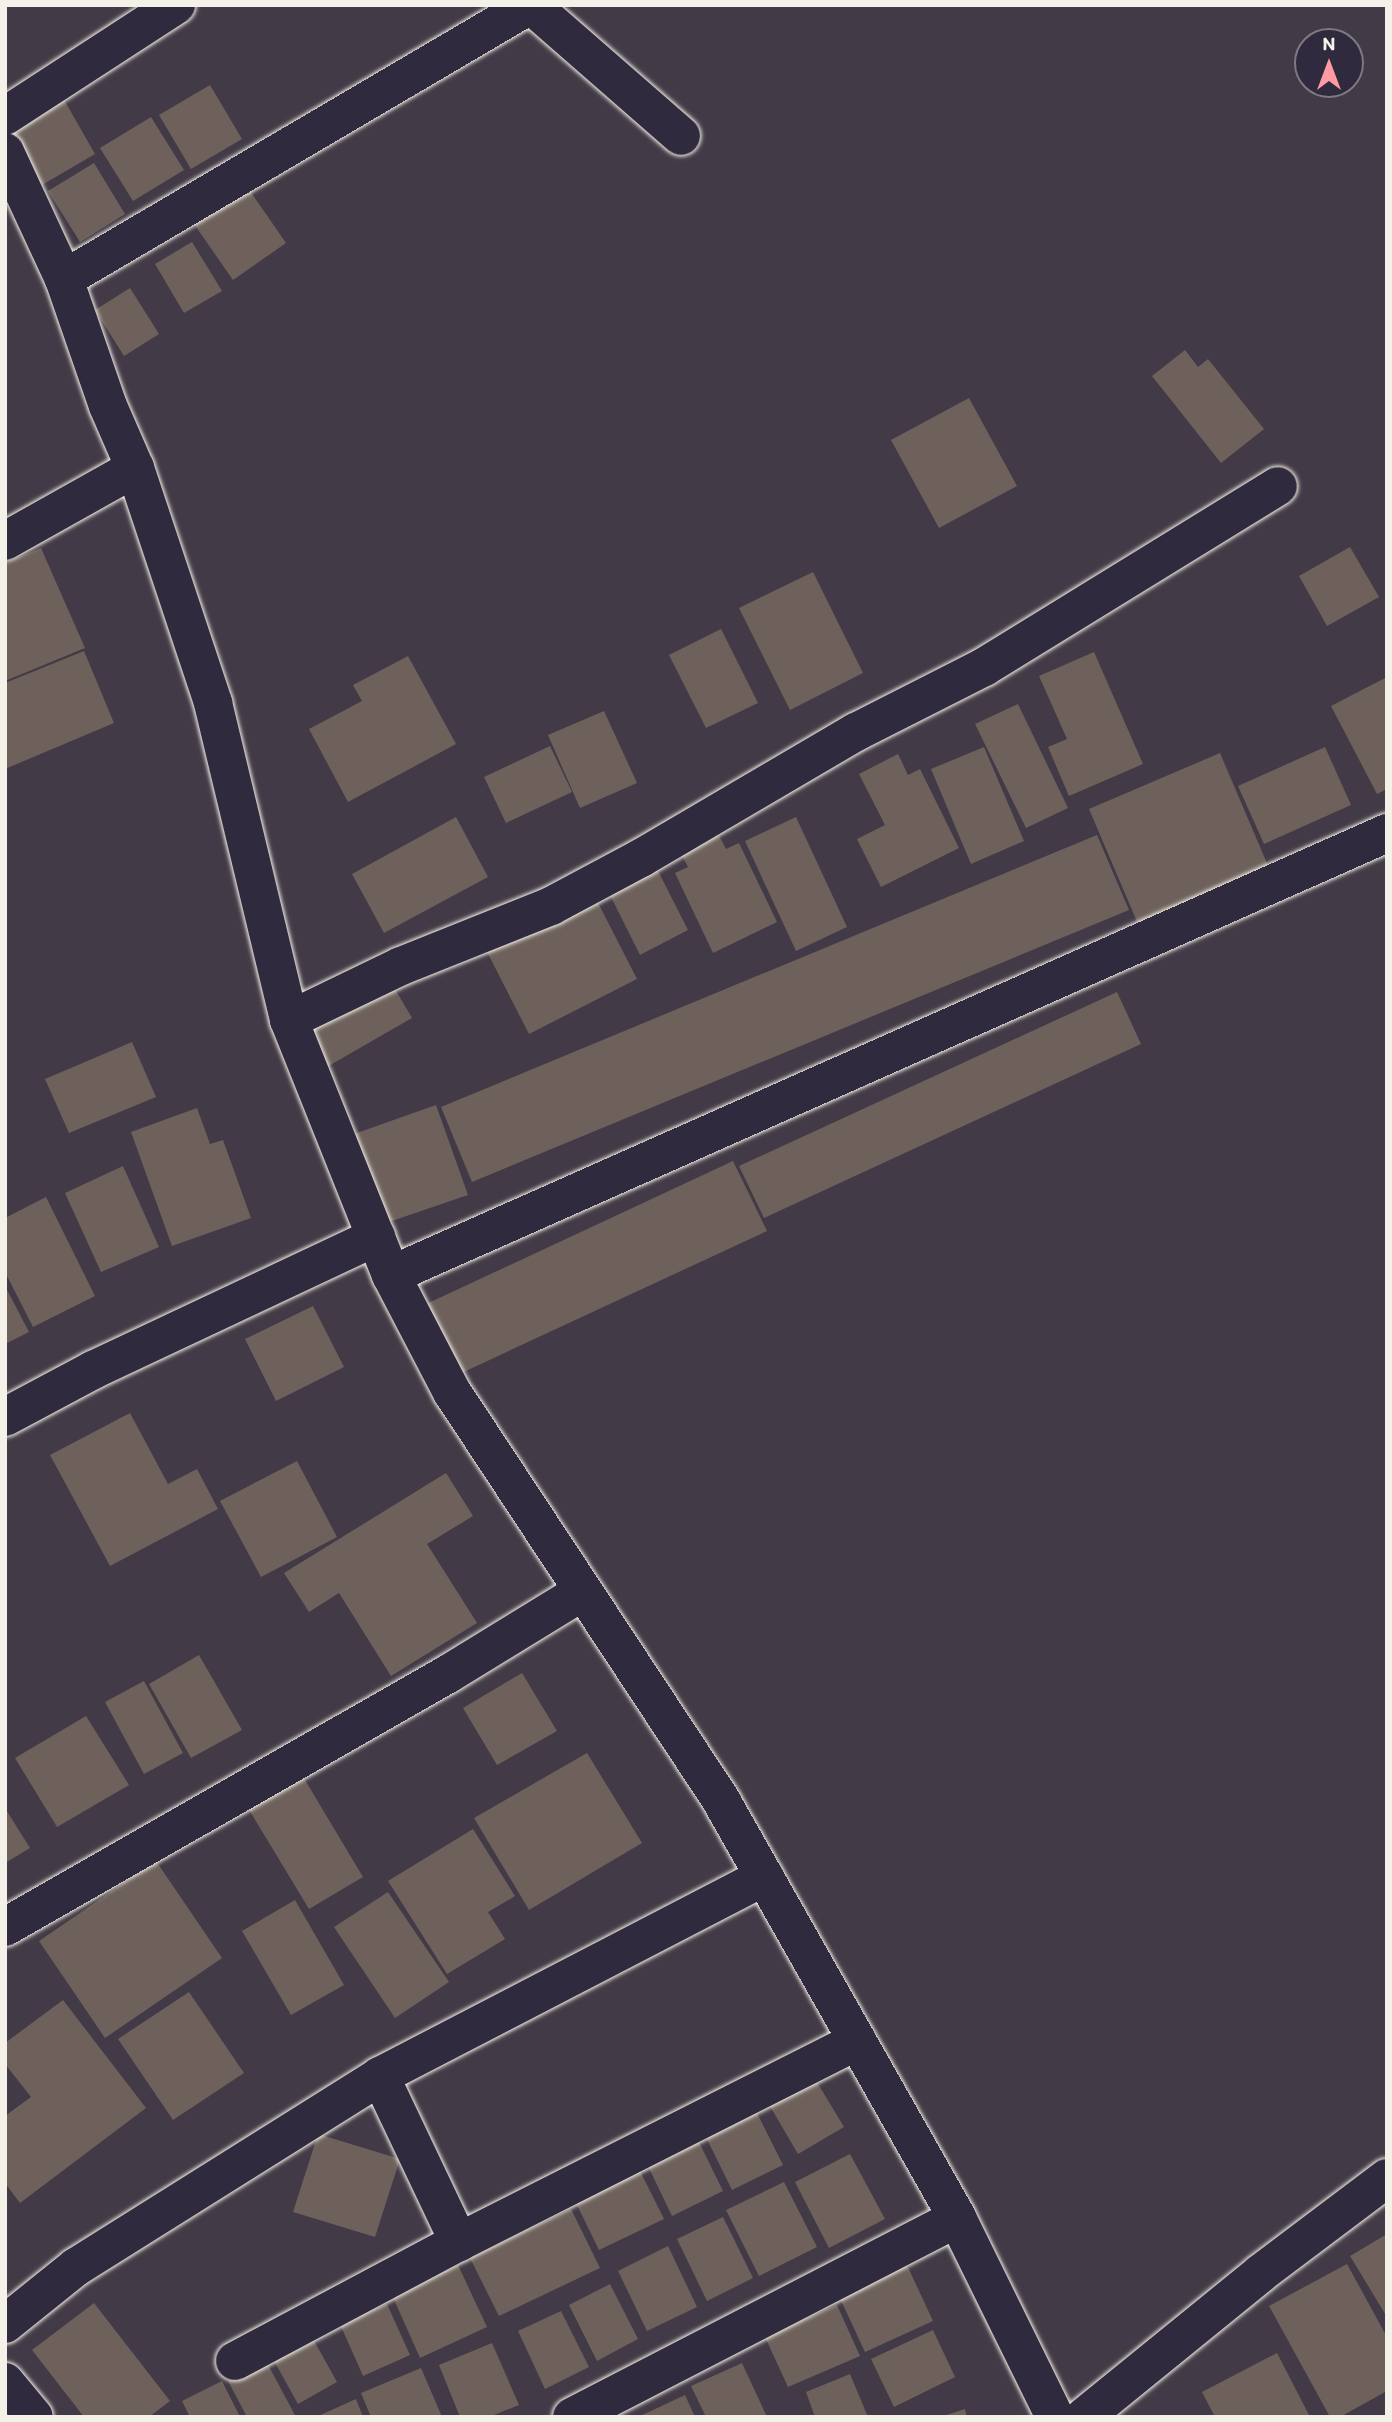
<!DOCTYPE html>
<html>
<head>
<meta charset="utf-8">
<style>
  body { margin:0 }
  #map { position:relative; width:1392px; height:2422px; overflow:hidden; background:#423a46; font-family:Itim,sans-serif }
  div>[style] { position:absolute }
  .building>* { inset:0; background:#6e615c }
  .roads { filter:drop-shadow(0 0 2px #f4f1e8) drop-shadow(0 0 2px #f4f1e8) }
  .minor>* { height:38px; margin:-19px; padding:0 19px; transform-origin:19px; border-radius:19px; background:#2f2a3d }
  span { translate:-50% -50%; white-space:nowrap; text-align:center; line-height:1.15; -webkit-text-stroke:6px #2f2a3d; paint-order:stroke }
  .frame { position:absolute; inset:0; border:7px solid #f4f1e8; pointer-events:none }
  .north { position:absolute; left:1294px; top:28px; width:70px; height:70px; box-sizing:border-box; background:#2f2a3d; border:2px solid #7e7a81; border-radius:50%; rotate:0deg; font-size:19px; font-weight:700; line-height:28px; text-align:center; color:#f4f1e8 }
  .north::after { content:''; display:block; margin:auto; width:24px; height:32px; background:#ff9aa2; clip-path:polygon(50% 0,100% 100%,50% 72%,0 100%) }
</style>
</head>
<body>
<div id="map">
  <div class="building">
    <div style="clip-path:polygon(210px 85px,242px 139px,191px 169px,159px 115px)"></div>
    <div style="clip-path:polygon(63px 98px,95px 154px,42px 185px,10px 129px)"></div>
    <div style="clip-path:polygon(151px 117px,184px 170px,133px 201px,100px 148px)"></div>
    <div style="clip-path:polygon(94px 163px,125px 214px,80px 242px,48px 191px)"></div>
    <div style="clip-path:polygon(248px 188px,286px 243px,233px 280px,194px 224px)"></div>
    <div style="clip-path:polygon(192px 242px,222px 291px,184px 313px,155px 264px)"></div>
    <div style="clip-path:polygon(130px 288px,159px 334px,124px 356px,95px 310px)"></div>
    <div style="clip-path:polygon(1185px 350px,1198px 367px,1208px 359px,1264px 429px,1221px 463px,1152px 376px)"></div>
    <div style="clip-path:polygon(969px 398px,1017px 486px,939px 528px,891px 440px)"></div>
    <div style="clip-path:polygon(1350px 547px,1379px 597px,1327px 626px,1299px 576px)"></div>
    <div style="clip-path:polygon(41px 548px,85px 648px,5px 681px,5px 563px)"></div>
    <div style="clip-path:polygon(813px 572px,863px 673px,790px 710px,739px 608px)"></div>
    <div style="clip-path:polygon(721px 629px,758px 703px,706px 728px,669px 655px)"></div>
    <div style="clip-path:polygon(84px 651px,114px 723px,5px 769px,5px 683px)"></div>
    <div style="clip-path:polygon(1094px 652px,1143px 764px,1069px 796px,1048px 747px,1067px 739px,1039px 676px)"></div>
    <div style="clip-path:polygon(408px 656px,456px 744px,348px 802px,309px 729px,362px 701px,353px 685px)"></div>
    <div style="clip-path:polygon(1387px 677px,1387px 789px,1377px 794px,1331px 706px)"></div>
    <div style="clip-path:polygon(1018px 704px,1068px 808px,1026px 828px,975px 724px)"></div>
    <div style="clip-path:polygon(604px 711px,637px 783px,580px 808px,548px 735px)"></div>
    <div style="clip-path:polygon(550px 746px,572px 792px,506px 823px,484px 777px)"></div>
    <div style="clip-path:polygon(984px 747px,1024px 841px,971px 864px,931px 769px)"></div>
    <div style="clip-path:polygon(1325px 747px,1351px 805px,1264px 844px,1238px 786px)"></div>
    <div style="clip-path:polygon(1220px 753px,1269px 868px,1138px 924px,1089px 809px)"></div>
    <div style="clip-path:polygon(898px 754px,908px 775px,920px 769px,959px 848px,881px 887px,857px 839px,885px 825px,859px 774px)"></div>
    <div style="clip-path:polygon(456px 817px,488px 877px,384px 933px,352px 874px)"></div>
    <div style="clip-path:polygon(796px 817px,847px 927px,796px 951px,745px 841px)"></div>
    <div style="clip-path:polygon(716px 830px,726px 849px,739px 843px,777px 922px,713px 953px,675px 873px,688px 867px,678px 848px)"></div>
    <div style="clip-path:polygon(1097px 835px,1129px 910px,472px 1182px,441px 1107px)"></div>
    <div style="clip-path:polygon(653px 861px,688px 930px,640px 955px,605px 885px)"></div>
    <div style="clip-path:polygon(592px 891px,637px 979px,529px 1034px,484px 946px)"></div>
    <div style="clip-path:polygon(392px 984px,412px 1018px,325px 1068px,305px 1033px)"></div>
    <div style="clip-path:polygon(1117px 992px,1141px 1044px,764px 1218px,739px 1166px)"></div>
    <div style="clip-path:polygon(132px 1042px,156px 1097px,69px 1133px,45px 1079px)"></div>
    <div style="clip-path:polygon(436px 1105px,468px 1195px,386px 1223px,354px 1134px)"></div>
    <div style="clip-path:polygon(197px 1108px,210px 1144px,223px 1140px,251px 1218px,172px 1246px,131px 1132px)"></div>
    <div style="clip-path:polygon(733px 1161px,767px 1231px,455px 1376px,422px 1306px)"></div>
    <div style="clip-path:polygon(123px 1166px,159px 1247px,101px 1272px,65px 1193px)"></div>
    <div style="clip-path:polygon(46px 1197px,95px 1296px,33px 1327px,5px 1272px,5px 1218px)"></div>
    <div style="clip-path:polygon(5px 1286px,29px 1332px,5px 1344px)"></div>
    <div style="clip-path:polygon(313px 1306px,344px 1367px,276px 1401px,245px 1339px)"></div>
    <div style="clip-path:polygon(130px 1413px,168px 1484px,197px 1469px,218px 1509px,110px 1566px,50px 1455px)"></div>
    <div style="clip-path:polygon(297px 1461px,337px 1537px,261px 1577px,220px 1501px)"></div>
    <div style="clip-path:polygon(446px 1473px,473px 1516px,427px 1544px,477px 1623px,391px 1676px,339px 1593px,309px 1612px,284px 1573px)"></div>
    <div style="clip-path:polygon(199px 1655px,242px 1730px,191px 1758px,149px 1684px)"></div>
    <div style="clip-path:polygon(522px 1673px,557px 1731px,497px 1765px,463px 1708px)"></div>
    <div style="clip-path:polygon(144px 1681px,183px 1753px,144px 1774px,105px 1702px)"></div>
    <div style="clip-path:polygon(86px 1716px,129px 1785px,57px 1827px,15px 1758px)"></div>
    <div style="clip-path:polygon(587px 1753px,642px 1843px,529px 1910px,474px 1818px)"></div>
    <div style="clip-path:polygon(302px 1775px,363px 1877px,309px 1909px,248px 1808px)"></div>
    <div style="clip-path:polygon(5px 1808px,30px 1848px,5px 1863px)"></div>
    <div style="clip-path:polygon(473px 1829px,515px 1896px,488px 1912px,505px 1939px,447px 1974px,388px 1881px)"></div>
    <div style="clip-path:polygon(156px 1861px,222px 1958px,105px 2038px,39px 1941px)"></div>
    <div style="clip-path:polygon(388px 1892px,449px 1982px,395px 2018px,334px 1927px)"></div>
    <div style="clip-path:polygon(295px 1900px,344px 1985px,291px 2015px,242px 1931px)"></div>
    <div style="clip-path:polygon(189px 1992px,244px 2073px,173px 2120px,118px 2039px)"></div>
    <div style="clip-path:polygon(63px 2000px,146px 2108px,20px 2203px,5px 2183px,5px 2116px,31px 2097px,5px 2064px,5px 2043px)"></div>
    <div style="clip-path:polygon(812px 2074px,844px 2127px,798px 2154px,767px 2101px)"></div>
    <div style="clip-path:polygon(754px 2107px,783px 2165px,732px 2190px,703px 2131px)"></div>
    <div style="clip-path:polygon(318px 2134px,400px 2159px,375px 2237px,293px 2212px)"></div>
    <div style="clip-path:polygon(697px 2138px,723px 2191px,672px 2216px,646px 2162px)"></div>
    <div style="clip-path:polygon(850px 2154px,885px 2219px,829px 2248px,795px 2182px)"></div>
    <div style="clip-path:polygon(640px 2171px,664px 2219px,599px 2250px,576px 2203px)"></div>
    <div style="clip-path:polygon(784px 2182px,817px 2247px,759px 2276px,726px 2210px)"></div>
    <div style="clip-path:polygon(571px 2209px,600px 2268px,499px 2316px,470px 2258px)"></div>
    <div style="clip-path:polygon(723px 2217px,753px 2278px,707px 2301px,677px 2239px)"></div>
    <div style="clip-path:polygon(1387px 2234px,1387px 2317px,1350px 2256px)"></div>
    <div style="clip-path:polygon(668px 2246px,697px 2307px,647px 2331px,618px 2271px)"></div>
    <div style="clip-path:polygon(906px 2263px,933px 2321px,865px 2352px,838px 2294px)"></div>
    <div style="clip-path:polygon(1347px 2264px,1387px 2337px,1387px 2391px,1340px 2417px,1330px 2417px,1269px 2306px)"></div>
    <div style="clip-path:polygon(458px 2265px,487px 2327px,420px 2358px,392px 2295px)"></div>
    <div style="clip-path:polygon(610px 2284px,638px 2339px,597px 2361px,569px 2305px)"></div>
    <div style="clip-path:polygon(94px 2303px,170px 2401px,149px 2417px,84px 2417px,32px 2350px)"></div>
    <div style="clip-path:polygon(387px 2304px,410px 2355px,363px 2376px,340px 2324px)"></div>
    <div style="clip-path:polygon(837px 2305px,860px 2356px,788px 2387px,765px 2337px)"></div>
    <div style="clip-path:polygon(561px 2311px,589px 2367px,545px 2389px,518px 2331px)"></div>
    <div style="clip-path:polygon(933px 2330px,955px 2377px,894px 2407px,871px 2359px)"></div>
    <div style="clip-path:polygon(312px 2337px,337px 2382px,298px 2404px,273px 2359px)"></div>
    <div style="clip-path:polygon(492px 2343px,519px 2405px,489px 2417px,460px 2417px,439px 2365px)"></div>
    <div style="clip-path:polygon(1277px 2353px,1310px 2417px,1215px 2417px,1202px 2392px)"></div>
    <div style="clip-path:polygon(266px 2361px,296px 2417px,247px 2417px,228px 2381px)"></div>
    <div style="clip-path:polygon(742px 2363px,767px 2417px,706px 2417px,691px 2386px)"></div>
    <div style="clip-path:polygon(421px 2368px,442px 2417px,371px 2417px,361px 2393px)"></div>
    <div style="clip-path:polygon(850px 2374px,868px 2417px,815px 2417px,806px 2392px)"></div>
    <div style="clip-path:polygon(222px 2381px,240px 2417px,190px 2417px,182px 2401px)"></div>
    <div style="clip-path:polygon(685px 2395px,695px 2417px,638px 2417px)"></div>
    <div style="clip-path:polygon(356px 2399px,363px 2417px,316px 2417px)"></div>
    <div style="clip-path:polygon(965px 2409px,967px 2417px,943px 2417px,943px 2416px)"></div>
  </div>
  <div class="roads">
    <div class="minor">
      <div style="left:531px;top:5px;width:199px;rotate:41.1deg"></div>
      <div style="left:5px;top:116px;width:204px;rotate:-33deg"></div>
      <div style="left:5px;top:152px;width:140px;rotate:65.1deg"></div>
      <div style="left:64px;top:279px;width:134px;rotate:70.9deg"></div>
      <div style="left:108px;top:406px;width:68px;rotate:66.5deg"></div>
      <div style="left:135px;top:468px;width:248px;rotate:71.6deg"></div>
      <div style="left:213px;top:703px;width:326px;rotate:76.5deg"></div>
      <div style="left:289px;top:1020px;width:275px;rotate:68.2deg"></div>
      <div style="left:391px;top:1275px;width:132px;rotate:62.5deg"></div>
      <div style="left:452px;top:1392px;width:491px;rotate:56.6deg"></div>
      <div style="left:722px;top:1802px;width:478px;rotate:60.5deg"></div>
      <div style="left:957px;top:2218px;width:222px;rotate:63.8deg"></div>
      <div style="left:64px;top:279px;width:541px;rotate:-30.45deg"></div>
      <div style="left:5px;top:541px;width:149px;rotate:-29.3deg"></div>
      <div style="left:289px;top:1020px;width:124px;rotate:-25.7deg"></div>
      <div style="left:401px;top:966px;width:162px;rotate:-21.8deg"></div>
      <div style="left:551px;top:906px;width:102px;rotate:-28.1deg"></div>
      <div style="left:641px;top:858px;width:249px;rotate:-30.4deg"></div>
      <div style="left:856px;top:732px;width:144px;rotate:-26.9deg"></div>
      <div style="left:984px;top:667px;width:345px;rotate:-31.6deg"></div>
      <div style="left:391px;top:1275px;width:1090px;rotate:-23.93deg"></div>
      <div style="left:5px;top:1417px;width:100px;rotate:-28.1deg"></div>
      <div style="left:93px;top:1370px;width:313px;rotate:-25.2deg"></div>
      <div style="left:5px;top:1927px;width:510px;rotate:-29.73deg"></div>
      <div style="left:448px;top:1674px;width:157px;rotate:-31.5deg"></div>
      <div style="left:380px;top:2076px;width:184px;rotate:64.6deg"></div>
      <div style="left:5px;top:2324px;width:91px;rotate:-38.8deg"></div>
      <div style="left:76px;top:2267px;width:359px;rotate:-32.1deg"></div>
      <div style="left:380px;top:2076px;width:433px;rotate:-27.4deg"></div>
      <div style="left:235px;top:2361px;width:254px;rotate:-28deg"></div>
      <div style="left:459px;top:2242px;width:446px;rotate:-26.8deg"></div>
      <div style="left:5px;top:2382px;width:45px;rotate:50.4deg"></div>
      <div style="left:572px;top:2417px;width:433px;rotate:-27.3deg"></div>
      <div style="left:1084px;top:2417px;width:228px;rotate:-39.1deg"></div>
      <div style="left:1261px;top:2273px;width:158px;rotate:-37deg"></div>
    </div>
  </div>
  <div class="frame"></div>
  <div class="north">N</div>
</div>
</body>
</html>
